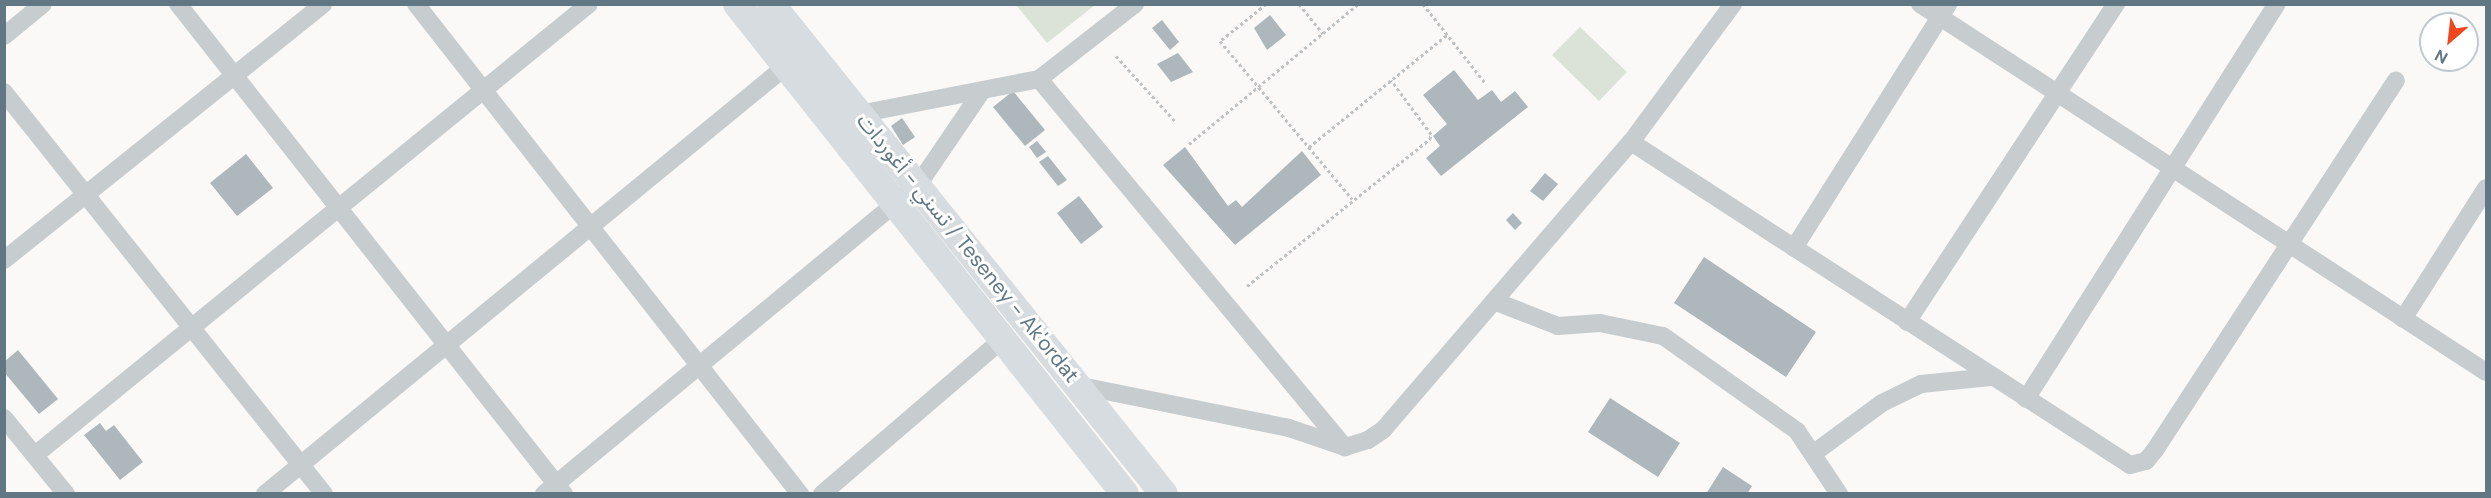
<!DOCTYPE html>
<html>
<head>
<meta charset="utf-8">
<style>
  body { margin:0 }
  #map { position:relative; width:2491px; height:498px; overflow:hidden; background:#faf9f7; font-family:"DM Sans","Noto Sans Arabic",sans-serif }
  div>[style] { position:absolute }
  .green>* { inset:0; background:#dbe2d8 }
  .building>* { inset:0; background:#adb7bc }
  .path>* { height:3px; margin-top:-1.5px; transform-origin:0; background:repeating-linear-gradient(90deg,#c0c3c5 0 3px,transparent 0 6px) }
  .street>* { height:18px; margin:-9px; padding:0 9px; transform-origin:9px; border-radius:9px; background:#c7cccf }
  .primary>* { height:28px; margin:-14px; padding:0 14px; transform-origin:14px; border-radius:14px; background:#d6dcdf }
  span { translate:-50% -50%; white-space:nowrap; text-align:center; line-height:1.15; -webkit-text-stroke:6px #fff; paint-order:stroke }
  .street-label { font-size:21px; color:#627784 }
  .frame { position:absolute; inset:0; border:6px solid #627784; pointer-events:none }
  .north { position:absolute; left:2419px; top:12px; width:60px; height:60px; box-sizing:border-box; background:#fff; border:2px solid #c0c9ce; border-radius:50%; rotate:208deg; font-size:16px; font-weight:700; line-height:24px; text-align:center; color:#627784 }
  .north::after { content:''; display:block; margin:auto; width:21px; height:27px; background:#f1471f; clip-path:polygon(50% 0,100% 100%,50% 72%,0 100%) }
</style>
</head>
<body>
<div id="map">
  <div class="green">
    <div style="clip-path:polygon(1016px 5px,1095px 5px,1047px 43px)"></div>
    <div style="clip-path:polygon(1580px 27px,1627px 72px,1599px 101px,1552px 55px)"></div>
  </div>
  <div class="building">
    <div style="clip-path:polygon(1270px 15px,1286px 35px,1267px 50px,1254px 28px)"></div>
    <div style="clip-path:polygon(1162px 20px,1179px 42px,1170px 50px,1152px 28px)"></div>
    <div style="clip-path:polygon(1178px 53px,1193px 72px,1171px 82px,1157px 64px)"></div>
    <div style="clip-path:polygon(1454px 70px,1478px 100px,1492px 90px,1501px 102px,1515px 91px,1528px 107px,1441px 176px,1426px 158px,1440px 146px,1433px 136px,1447px 124px,1423px 95px)"></div>
    <div style="clip-path:polygon(1013px 91px,1045px 130px,1025px 146px,993px 107px)"></div>
    <div style="clip-path:polygon(902px 118px,915px 137px,903px 145px,891px 126px)"></div>
    <div style="clip-path:polygon(1037px 141px,1046px 152px,1037px 158px,1029px 147px)"></div>
    <div style="clip-path:polygon(1185px 147px,1228px 206px,1236px 200px,1242px 207px,1302px 151px,1321px 175px,1235px 245px,1163px 165px)"></div>
    <div style="clip-path:polygon(246px 154px,273px 188px,237px 216px,210px 183px)"></div>
    <div style="clip-path:polygon(1048px 156px,1067px 180px,1058px 186px,1039px 162px)"></div>
    <div style="clip-path:polygon(1545px 173px,1558px 184px,1543px 201px,1530px 191px)"></div>
    <div style="clip-path:polygon(1079px 196px,1103px 227px,1081px 244px,1057px 213px)"></div>
    <div style="clip-path:polygon(1513px 213px,1522px 223px,1515px 230px,1506px 220px)"></div>
    <div style="clip-path:polygon(1704px 257px,1816px 332px,1786px 377px,1674px 303px)"></div>
    <div style="clip-path:polygon(18px 350px,58px 399px,39px 414px,4px 372px,4px 362px)"></div>
    <div style="clip-path:polygon(1610px 398px,1680px 443px,1658px 477px,1588px 432px)"></div>
    <div style="clip-path:polygon(100px 423px,106px 431px,114px 425px,143px 462px,120px 480px,84px 435px)"></div>
    <div style="clip-path:polygon(1723px 467px,1752px 486px,1747px 494px,1706px 494px)"></div>
  </div>
  <div class="path">
    <div style="left:1266px;top:4px;width:59px;rotate:141.2deg"></div>
    <div style="left:1220px;top:41px;width:206px;rotate:50.1deg"></div>
    <div style="left:1299px;top:4px;width:38px;rotate:51deg"></div>
    <div style="left:1423px;top:4px;width:102px;rotate:51.8deg"></div>
    <div style="left:1116px;top:56px;width:88px;rotate:47.8deg"></div>
    <div style="left:1189px;top:144px;width:219px;rotate:-39.6deg"></div>
    <div style="left:1309px;top:147px;width:178px;rotate:-39.1deg"></div>
    <div style="left:1247px;top:286px;width:235px;rotate:-38.8deg"></div>
    <div style="left:1430px;top:139px;width:5px;rotate:-79deg"></div>
    <div style="left:1431px;top:134px;width:67px;rotate:-126.5deg"></div>
  </div>
  <div class="street">
    <div style="left:178px;top:4px;width:624px;rotate:51.77deg"></div>
    <div style="left:416px;top:4px;width:623px;rotate:51.92deg"></div>
    <div style="left:1920px;top:4px;width:675px;rotate:33.03deg"></div>
    <div style="left:4px;top:36px;width:50px;rotate:-39.4deg"></div>
    <div style="left:1039px;top:79px;width:479px;rotate:50.3deg"></div>
    <div style="left:4px;top:92px;width:514px;rotate:51.48deg"></div>
    <div style="left:859px;top:114px;width:183px;rotate:-11deg"></div>
    <div style="left:1039px;top:79px;width:122px;rotate:-38deg"></div>
    <div style="left:1631px;top:142px;width:594px;rotate:32.91deg"></div>
    <div style="left:2130px;top:465px;width:16px;rotate:-14deg"></div>
    <div style="left:2146px;top:461px;width:14px;rotate:-51deg"></div>
    <div style="left:2155px;top:450px;width:441px;rotate:-56.9deg"></div>
    <div style="left:1794px;top:248px;width:289px;rotate:-57.7deg"></div>
    <div style="left:4px;top:260px;width:409px;rotate:-38.7deg"></div>
    <div style="left:1494px;top:301px;width:69px;rotate:21.3deg"></div>
    <div style="left:1558px;top:326px;width:42px;rotate:-4.1deg"></div>
    <div style="left:1600px;top:323px;width:64px;rotate:11.7deg"></div>
    <div style="left:1663px;top:336px;width:164px;rotate:35.3deg"></div>
    <div style="left:1797px;top:431px;width:76px;rotate:56.3deg"></div>
    <div style="left:2403px;top:319px;width:155px;rotate:-57.6deg"></div>
    <div style="left:1907px;top:322px;width:381px;rotate:-56.7deg"></div>
    <div style="left:1081px;top:386px;width:212px;rotate:11.4deg"></div>
    <div style="left:1289px;top:428px;width:59px;rotate:18.7deg"></div>
    <div style="left:1345px;top:447px;width:24px;rotate:-17deg"></div>
    <div style="left:1368px;top:440px;width:18px;rotate:-34deg"></div>
    <div style="left:1383px;top:430px;width:380px;rotate:-49.3deg"></div>
    <div style="left:1631px;top:142px;width:172px;rotate:-53.5deg"></div>
    <div style="left:2026px;top:399px;width:468px;rotate:-57.6deg"></div>
    <div style="left:4px;top:418px;width:98px;rotate:50.8deg"></div>
    <div style="left:1814px;top:453px;width:84px;rotate:-36.3deg"></div>
    <div style="left:1882px;top:403px;width:43px;rotate:-26deg"></div>
    <div style="left:1921px;top:384px;width:70px;rotate:-5.7deg"></div>
    <div style="left:35px;top:455px;width:714px;rotate:-39.15deg"></div>
    <div style="left:265px;top:494px;width:674px;rotate:-39.4deg"></div>
    <div style="left:544px;top:494px;width:485px;rotate:-39.6deg"></div>
    <div style="left:918px;top:185px;width:114px;rotate:-55.8deg"></div>
    <div style="left:822px;top:494px;width:238px;rotate:-40.6deg"></div>
  </div>
  <div class="primary">
    <div style="left:737px;top:4px;width:625px;rotate:51.63deg"></div>
    <div style="left:771px;top:4px;width:628px;rotate:51.27deg"></div>
  </div>
  <div class="street-label">
    <span style="left:968px;top:248px;rotate:51deg">تسني - أغوردات / Teseney - Ak'ordat</span>
  </div>
  <div class="frame"></div>
  <div class="north">N</div>
</div>
</body>
</html>
